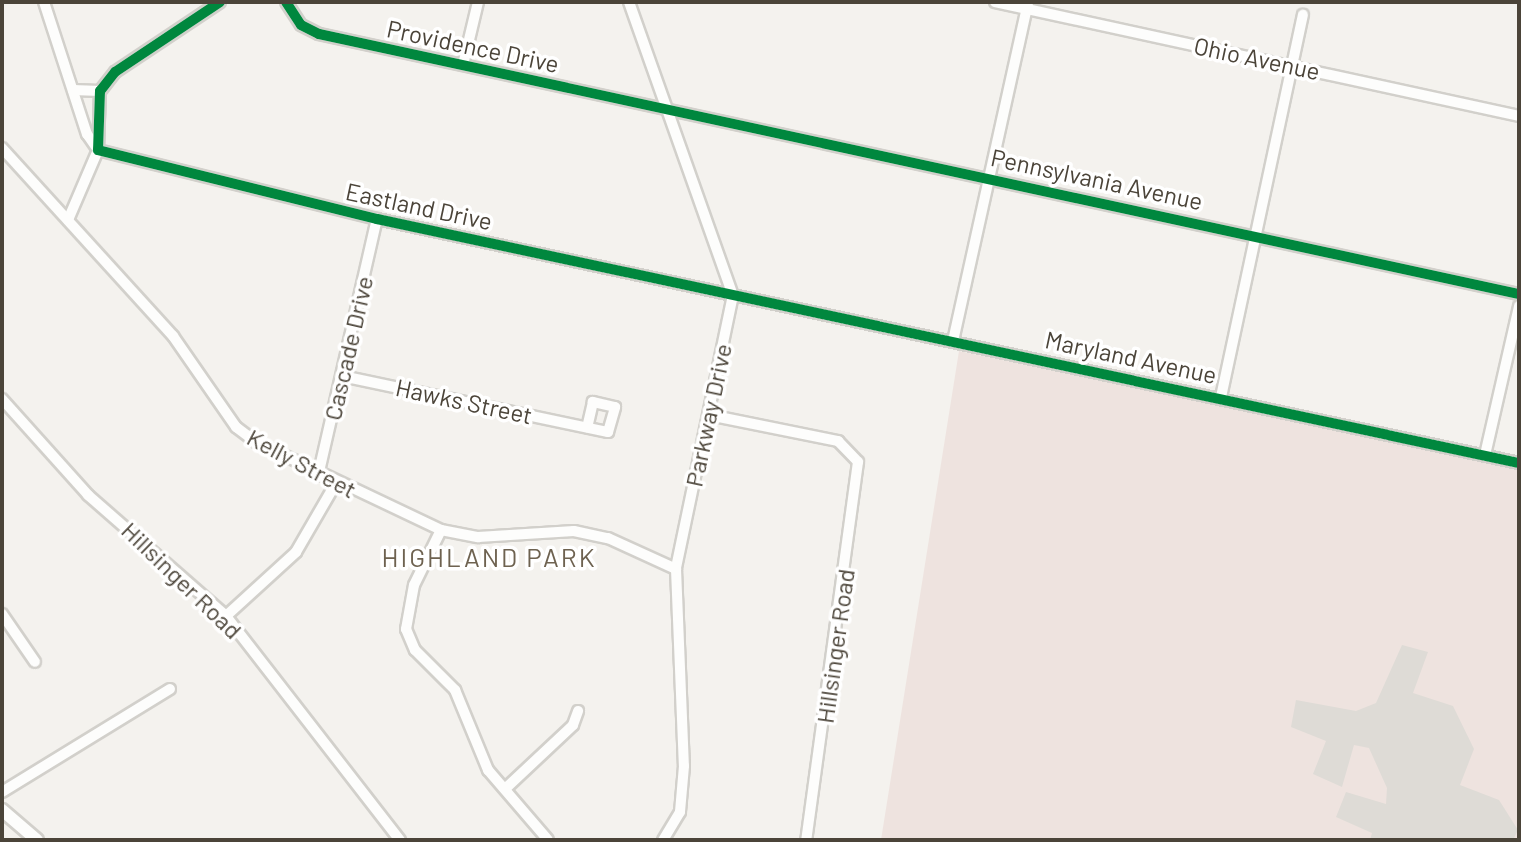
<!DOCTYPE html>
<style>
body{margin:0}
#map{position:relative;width:1521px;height:842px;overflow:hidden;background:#f4f2ee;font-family:Barlow,sans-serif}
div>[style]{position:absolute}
.medical>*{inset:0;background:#eee3df}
.building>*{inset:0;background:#dedbd6}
.roads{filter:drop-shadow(2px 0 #d2d0cb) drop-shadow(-2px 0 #d2d0cb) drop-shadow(0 2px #d2d0cb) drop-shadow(0 -2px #d2d0cb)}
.minor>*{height:10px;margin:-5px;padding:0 5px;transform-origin:5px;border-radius:5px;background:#fdfdfc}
.tertiary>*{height:12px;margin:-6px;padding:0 6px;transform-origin:6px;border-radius:6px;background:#fdfdfc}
.cycleway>*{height:10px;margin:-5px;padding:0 5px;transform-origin:5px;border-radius:5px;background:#00873e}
span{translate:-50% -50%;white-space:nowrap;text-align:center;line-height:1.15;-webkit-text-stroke:7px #fff;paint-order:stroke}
.street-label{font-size:24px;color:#4b4439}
.neighbourhood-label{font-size:26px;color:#6e6250;letter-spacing:2px}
.frame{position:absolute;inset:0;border:4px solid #4b4439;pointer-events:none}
</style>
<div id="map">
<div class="medical">
<i style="clip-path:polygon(959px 351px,1519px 468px,1519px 840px,881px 840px)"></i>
</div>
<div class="building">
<i style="clip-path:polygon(1402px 645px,1428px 652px,1413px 693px,1453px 706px,1474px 749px,1460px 785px,1499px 800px,1518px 830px,1513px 840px,1370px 840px,1372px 833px,1336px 817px,1346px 792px,1386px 804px,1387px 788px,1369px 748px,1354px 745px,1342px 787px,1313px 774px,1326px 741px,1291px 727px,1296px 700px,1356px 711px,1376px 703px)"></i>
</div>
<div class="roads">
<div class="minor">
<i style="left:44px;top:2px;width:139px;rotate:72deg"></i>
<i style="left:87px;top:134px;width:19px;rotate:55deg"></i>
<i style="left:98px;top:150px;width:76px;rotate:113.2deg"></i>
<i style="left:220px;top:2px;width:126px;rotate:146.3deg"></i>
<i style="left:115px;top:72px;width:24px;rotate:128deg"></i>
<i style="left:100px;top:91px;width:59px;rotate:91.9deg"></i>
<i style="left:98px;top:150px;width:287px;rotate:13.9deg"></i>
<i style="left:377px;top:219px;width:1168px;rotate:12.06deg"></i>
<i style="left:286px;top:2px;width:27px;rotate:57deg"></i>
<i style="left:301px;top:25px;width:20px;rotate:27deg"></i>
<i style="left:319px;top:34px;width:1228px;rotate:12.23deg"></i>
<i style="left:629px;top:2px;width:311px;rotate:70.5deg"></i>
<i style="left:733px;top:295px;width:280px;rotate:101.8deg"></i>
<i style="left:676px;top:569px;width:197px;rotate:87.7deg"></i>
<i style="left:684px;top:766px;width:46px;rotate:95deg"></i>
<i style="left:680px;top:812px;width:33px;rotate:121deg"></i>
<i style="left:995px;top:2px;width:536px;rotate:12.27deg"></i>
<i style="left:463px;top:65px;width:65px;rotate:-76.6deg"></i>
<i style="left:73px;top:90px;width:27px;rotate:2deg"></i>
<i style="left:2px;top:148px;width:254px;rotate:47.7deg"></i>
<i style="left:173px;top:336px;width:111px;rotate:55.3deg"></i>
<i style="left:236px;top:427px;width:25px;rotate:37deg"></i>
<i style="left:256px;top:442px;width:205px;rotate:25.4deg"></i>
<i style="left:441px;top:530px;width:38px;rotate:11deg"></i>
<i style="left:478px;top:537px;width:96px;rotate:-3.6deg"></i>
<i style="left:574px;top:531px;width:35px;rotate:12deg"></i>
<i style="left:608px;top:538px;width:75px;rotate:24.5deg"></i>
<i style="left:953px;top:341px;width:347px;rotate:-77.5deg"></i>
<i style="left:342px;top:376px;width:272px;rotate:11.9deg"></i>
<i style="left:608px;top:432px;width:26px;rotate:-74deg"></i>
<i style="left:615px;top:407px;width:23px;rotate:-167deg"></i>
<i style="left:593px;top:402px;width:26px;rotate:103deg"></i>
<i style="left:1221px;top:397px;width:391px;rotate:-77.9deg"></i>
<i style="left:2px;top:399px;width:129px;rotate:48.1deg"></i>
<i style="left:88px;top:495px;width:184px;rotate:41.2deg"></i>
<i style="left:226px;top:616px;width:284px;rotate:52.2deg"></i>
<i style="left:709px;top:415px;width:132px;rotate:11.4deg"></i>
<i style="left:838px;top:441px;width:29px;rotate:46deg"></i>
<i style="left:858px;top:462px;width:382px;rotate:97.8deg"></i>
<i style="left:1485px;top:455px;width:153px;rotate:-77.1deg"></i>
<i style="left:318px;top:476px;width:264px;rotate:-77.1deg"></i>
<i style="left:441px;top:530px;width:61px;rotate:116.1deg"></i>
<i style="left:414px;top:585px;width:45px;rotate:100.3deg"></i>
<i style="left:406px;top:629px;width:23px;rotate:67deg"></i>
<i style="left:415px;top:650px;width:57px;rotate:45deg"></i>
<i style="left:455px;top:690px;width:87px;rotate:67.6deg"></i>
<i style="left:488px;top:770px;width:92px;rotate:49.4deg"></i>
<i style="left:2px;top:614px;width:58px;rotate:55.5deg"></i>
<i style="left:226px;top:616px;width:95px;rotate:-42.4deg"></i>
<i style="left:296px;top:552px;width:80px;rotate:-59.9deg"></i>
<i style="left:506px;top:788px;width:92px;rotate:-43.2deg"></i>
<i style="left:573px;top:725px;width:15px;rotate:-70deg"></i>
<i style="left:2px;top:792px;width:197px;rotate:-31.5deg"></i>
</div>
<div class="tertiary">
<i style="left:2px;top:810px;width:46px;rotate:40.6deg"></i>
</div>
</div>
<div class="cycleway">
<i style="left:220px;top:2px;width:126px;rotate:146.3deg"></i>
<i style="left:115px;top:72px;width:24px;rotate:128deg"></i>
<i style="left:100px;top:91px;width:59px;rotate:91.9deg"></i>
<i style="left:98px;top:150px;width:287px;rotate:13.9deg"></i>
<i style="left:377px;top:219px;width:1168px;rotate:12.06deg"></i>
<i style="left:286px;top:2px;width:27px;rotate:57deg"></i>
<i style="left:301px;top:25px;width:20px;rotate:27deg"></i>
<i style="left:319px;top:34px;width:1228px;rotate:12.23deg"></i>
</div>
<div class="street-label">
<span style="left:473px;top:46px;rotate:12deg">Providence Drive</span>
<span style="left:1257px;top:58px;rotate:12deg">Ohio Avenue</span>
<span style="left:1097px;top:179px;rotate:12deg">Pennsylvania Avenue</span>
<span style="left:419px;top:206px;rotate:12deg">Eastland Drive</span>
<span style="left:348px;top:348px;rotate:-77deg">Cascade Drive</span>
<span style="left:1131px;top:357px;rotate:12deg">Maryland Avenue</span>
<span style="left:464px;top:401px;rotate:12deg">Hawks Street</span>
<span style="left:708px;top:415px;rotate:-78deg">Parkway Drive</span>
<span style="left:302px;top:463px;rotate:28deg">Kelly Street</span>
<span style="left:182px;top:580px;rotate:44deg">Hillsinger Road</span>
<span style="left:835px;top:646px;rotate:-82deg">Hillsinger Road</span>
</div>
<div class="neighbourhood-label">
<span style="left:489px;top:557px">HIGHLAND PARK</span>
</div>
<div class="frame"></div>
</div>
